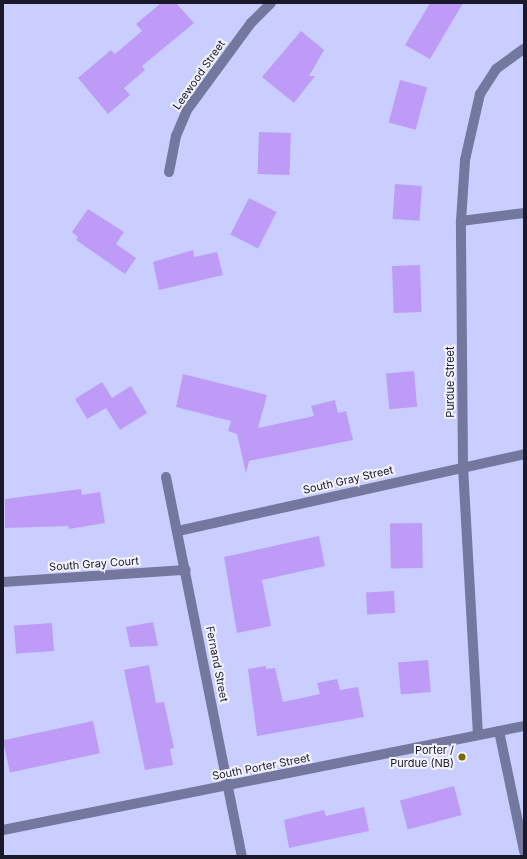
<!DOCTYPE html>
<style>
body{margin:0}
#map{position:relative;width:527px;height:859px;overflow:hidden;background:#c9cefe;font-family:Inter,sans-serif}
div>[style]{position:absolute}
.building>*{inset:0;background:#be9bf6;transform-origin:0 0}
.minor>*{height:10px;margin:-5px;padding:0 5px;transform-origin:5px;border-radius:5px;background:#74779e}
.dots>*{width:11px;height:11px;translate:-50% -50%;box-sizing:border-box;border:2px solid #f1f2fc;border-radius:50%}
span{translate:-50% -50%;white-space:nowrap;text-align:center;line-height:1.15;-webkit-text-stroke:4px #f1f2fc;paint-order:stroke}
.street-label{font-size:11px;color:#19192b}
.poi-label{font-size:11px;color:#19192b}
.right{translate:-100% -50%;text-align:right}
.frame{position:absolute;inset:0;border:4px solid #19192b;pointer-events:none}
</style>
<div id="map">
<div class="building">
<i style="clip-path:polygon(161px 3px,176px 3px,194px 23px,142px 66px,145px 70px,124px 88px,130px 95px,108px 114px,78px 78px,111px 50px,115px 54px,142px 31px,136px 24px)"></i>
<i style="clip-path:polygon(430px 3px,463px 3px,430px 59px,405px 45px)"></i>
<i style="clip-path:polygon(301px 31px,324px 50px,309px 76px,315px 76px,294px 103px,262px 77px)"></i>
<i style="left:400px;top:80px;width:28px;height:44px;rotate:15deg"></i>
<i style="left:259px;top:132px;width:32px;height:42px;rotate:2deg"></i>
<i style="left:395px;top:184px;width:27px;height:35px;rotate:4deg"></i>
<i style="left:249px;top:198px;width:31px;height:41px;rotate:27deg"></i>
<i style="clip-path:polygon(88px 209px,124px 232px,116px 244px,136px 258px,125px 274px,76px 240px,78px 237px,72px 232px)"></i>
<i style="clip-path:polygon(193px 250px,194px 257px,217px 252px,223px 275px,159px 290px,153px 262px)"></i>
<i style="left:420px;top:265px;width:47px;height:28px;rotate:88deg"></i>
<i style="left:414px;top:371px;width:36px;height:28px;rotate:85deg"></i>
<i style="clip-path:polygon(183px 374px,267px 395px,258px 428px,314px 416px,311px 406px,335px 400px,338px 413px,346px 411px,353px 440px,249px 461px,246px 473px,237px 434px,228px 431px,231px 421px,176px 407px)"></i>
<i style="clip-path:polygon(102px 382px,112px 398px,131px 386px,147px 413px,120px 430px,106px 408px,87px 419px,75px 399px)"></i>
<i style="clip-path:polygon(81px 489px,82px 495px,100px 492px,105px 523px,69px 529px,68px 526px,5px 528px,5px 499px)"></i>
<i style="left:422px;top:523px;width:45px;height:32px;rotate:89deg"></i>
<i style="clip-path:polygon(319px 536px,325px 566px,262px 580px,271px 626px,237px 633px,224px 557px)"></i>
<i style="left:394px;top:591px;width:22px;height:28px;rotate:87deg"></i>
<i style="clip-path:polygon(153px 622px,158px 646px,130px 647px,126px 627px)"></i>
<i style="left:52px;top:623px;width:28px;height:38px;rotate:86deg"></i>
<i style="left:428px;top:660px;width:32px;height:30px;rotate:85deg"></i>
<i style="clip-path:polygon(149px 665px,156px 703px,164px 702px,174px 748px,170px 749px,173px 765px,145px 770px,124px 670px)"></i>
<i style="clip-path:polygon(266px 666px,266px 669px,275px 668px,283px 702px,320px 694px,317px 683px,337px 679px,340px 690px,358px 687px,364px 717px,257px 736px,248px 669px)"></i>
<i style="left:93px;top:721px;width:33px;height:92px;rotate:78deg"></i>
<i style="left:454px;top:786px;width:30px;height:56px;rotate:75deg"></i>
<i style="clip-path:polygon(364px 807px,369px 831px,289px 848px,284px 820px,324px 810px,326px 816px)"></i>
</div>
<div class="minor">
<i style="left:169px;top:172px;width:37px;rotate:-79deg"></i>
<i style="left:176px;top:136px;width:28px;rotate:-67deg"></i>
<i style="left:187px;top:110px;width:108px;rotate:-53.7deg"></i>
<i style="left:251px;top:23px;width:28px;rotate:-45deg"></i>
<i style="left:461px;top:221px;width:64px;rotate:-7.2deg"></i>
<i style="left:166px;top:477px;width:387px;rotate:78.7deg"></i>
<i style="left:178px;top:531px;width:354px;rotate:-12.5deg"></i>
<i style="left:3px;top:582px;width:183px;rotate:-3.8deg"></i>
<i style="left:499px;top:731px;width:123px;rotate:78.2deg"></i>
<i style="left:478px;top:735px;width:269px;rotate:-93.2deg"></i>
<i style="left:463px;top:466px;width:245px;rotate:-90.5deg"></i>
<i style="left:461px;top:221px;width:61px;rotate:-86.2deg"></i>
<i style="left:465px;top:160px;width:68px;rotate:-77.2deg"></i>
<i style="left:480px;top:94px;width:30px;rotate:-57deg"></i>
<i style="left:496px;top:69px;width:34px;rotate:-36deg"></i>
<i style="left:3px;top:830px;width:531px;rotate:-11.29deg"></i>
</div>
<div class="dots">
<i style="left:462px;top:757px;background:#776a01"></i>
</div>
<div class="street-label">
<span style="left:199px;top:75px;rotate:-55deg">Leewood Street</span>
<span style="left:450px;top:382px;rotate:-90deg">Purdue Street</span>
<span style="left:348px;top:480px;rotate:-13deg">South Gray Street</span>
<span style="left:94px;top:564px;rotate:-4deg">South Gray Court</span>
<span style="left:217px;top:664px;rotate:79deg">Fernand Street</span>
<span style="left:261px;top:767px;rotate:-11deg">South Porter Street</span>
</div>
<div class="poi-label">
<span class="right" style="left:454px;top:757px">Porter /<br>Purdue (NB)</span>
</div>
<div class="frame"></div>
</div>
